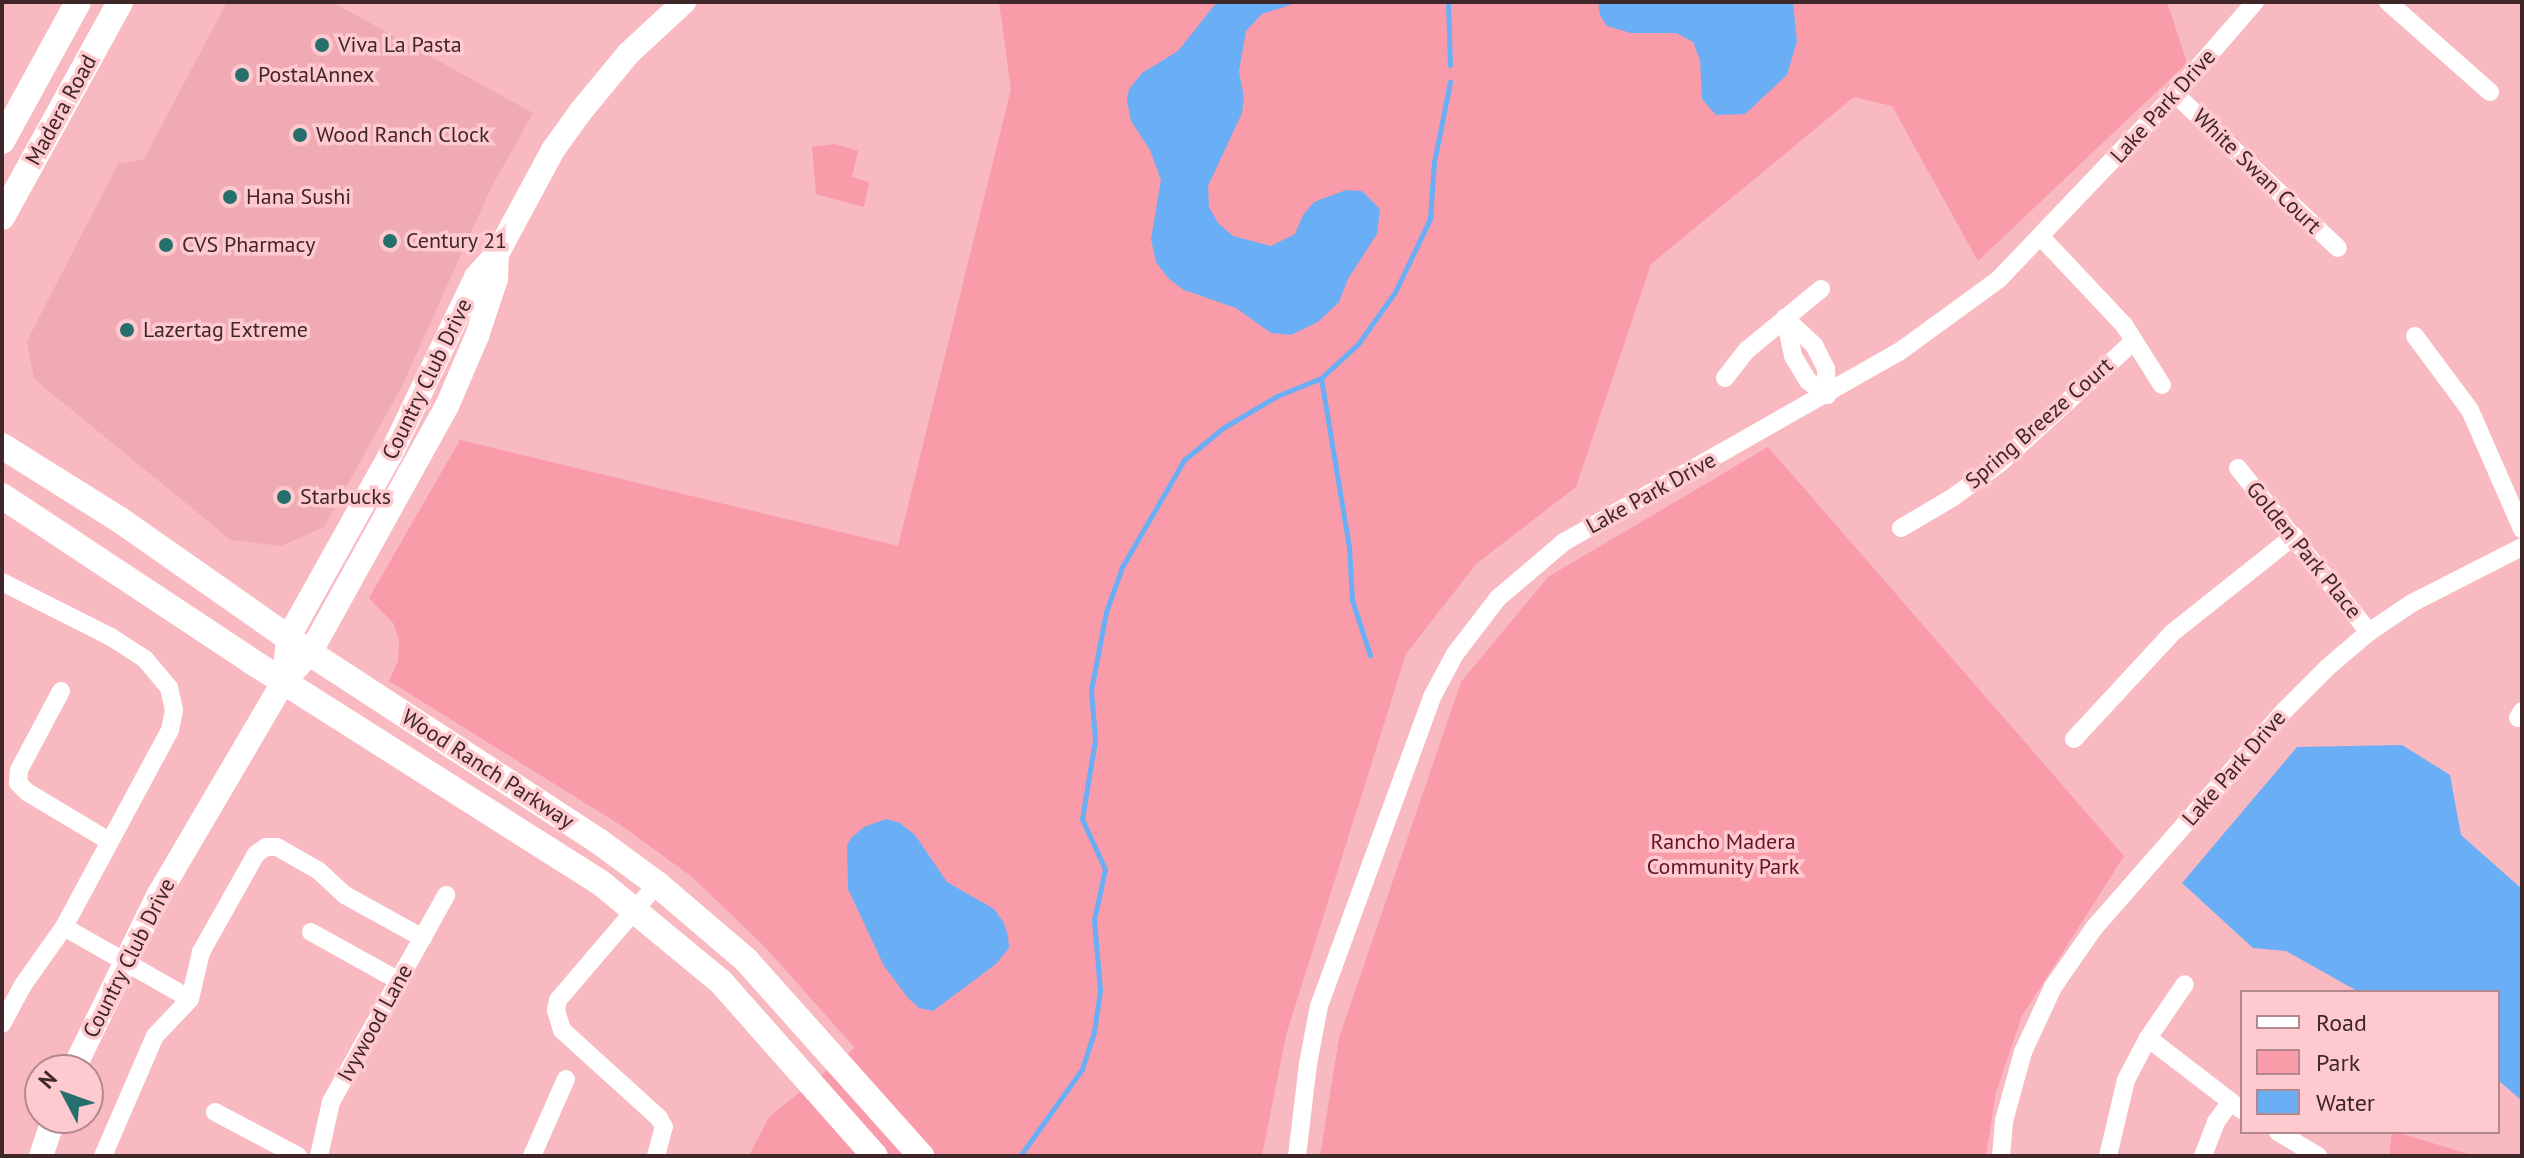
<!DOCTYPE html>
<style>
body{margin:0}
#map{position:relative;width:2524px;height:1158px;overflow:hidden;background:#f8b9c0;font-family:"PT Sans",sans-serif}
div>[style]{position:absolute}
.built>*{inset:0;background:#f0aab3}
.green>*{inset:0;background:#f99ba8}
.water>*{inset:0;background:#6aaef5}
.stream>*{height:5px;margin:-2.5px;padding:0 2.5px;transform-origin:2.5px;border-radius:2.5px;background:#6aaef5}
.minor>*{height:18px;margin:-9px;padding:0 9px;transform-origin:9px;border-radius:9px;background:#fff}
.tertiary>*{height:24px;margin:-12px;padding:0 12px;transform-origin:12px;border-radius:12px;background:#fff}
.secondary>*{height:26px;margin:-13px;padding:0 13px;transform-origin:13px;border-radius:13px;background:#fff}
.dots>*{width:22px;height:22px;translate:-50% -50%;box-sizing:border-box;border:4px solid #fecacf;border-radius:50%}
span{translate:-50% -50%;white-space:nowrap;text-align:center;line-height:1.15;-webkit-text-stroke:7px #fecacf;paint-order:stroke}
.poi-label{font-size:22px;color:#3f2629}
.left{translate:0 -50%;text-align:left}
.street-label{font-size:22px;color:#3f2629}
.park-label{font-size:22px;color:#621227}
.frame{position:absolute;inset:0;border:4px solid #3f2629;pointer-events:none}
.legend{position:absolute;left:2240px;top:990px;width:260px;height:144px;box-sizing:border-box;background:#fecacf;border:2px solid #b2888d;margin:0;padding:10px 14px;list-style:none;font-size:24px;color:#3f2629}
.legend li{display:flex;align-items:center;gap:16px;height:40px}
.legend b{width:40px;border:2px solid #b2888d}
.north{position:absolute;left:24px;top:1054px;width:80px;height:80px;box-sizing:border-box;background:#fecacf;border:2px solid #b2888d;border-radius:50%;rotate:311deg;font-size:22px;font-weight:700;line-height:32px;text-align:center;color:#3f2629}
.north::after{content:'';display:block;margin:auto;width:28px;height:36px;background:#256f6c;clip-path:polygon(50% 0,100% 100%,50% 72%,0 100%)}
</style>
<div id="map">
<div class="built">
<i style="clip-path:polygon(227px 2px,332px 2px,533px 113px,491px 188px,402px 386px,324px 527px,281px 546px,231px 540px,34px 379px,27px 341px,118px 164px,144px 159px)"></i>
</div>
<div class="green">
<i style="clip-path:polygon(999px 2px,2167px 2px,2187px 63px,1978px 261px,1892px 106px,1854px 97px,1651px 264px,1576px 487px,1476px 564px,1406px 654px,1286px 1035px,1262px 1156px,749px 1156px,769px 1117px,855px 1048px,767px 949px,691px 876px,619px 824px,389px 681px,398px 661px,399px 641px,394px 624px,369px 598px,460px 440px,898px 546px,1011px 89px)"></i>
<i style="clip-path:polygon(835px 144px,858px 151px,852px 177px,869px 182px,864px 207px,816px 194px,812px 147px)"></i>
<i style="clip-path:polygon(1768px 447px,2124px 856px,2022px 1016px,1996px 1092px,1986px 1156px,1320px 1156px,1339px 1038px,1461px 682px,1548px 577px)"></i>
<i style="clip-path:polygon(2392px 1132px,2396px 1132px,2475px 1156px,2389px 1156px)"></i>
</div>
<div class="water">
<i style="clip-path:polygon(1217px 2px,1299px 2px,1262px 14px,1246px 31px,1239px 71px,1244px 98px,1242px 113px,1208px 186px,1209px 207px,1218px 223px,1233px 236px,1271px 246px,1295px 234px,1303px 215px,1314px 202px,1346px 190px,1362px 191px,1380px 209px,1377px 234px,1348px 279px,1339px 302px,1318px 322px,1291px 335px,1271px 333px,1236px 308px,1184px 290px,1168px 278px,1156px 262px,1151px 239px,1161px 180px,1150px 150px,1131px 121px,1127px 100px,1129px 89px,1142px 73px,1178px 51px)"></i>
<i style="clip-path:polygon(1598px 2px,1793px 2px,1797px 41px,1787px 75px,1745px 114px,1716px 115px,1702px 99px,1700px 60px,1693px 42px,1676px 33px,1631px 33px,1607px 26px,1600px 15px)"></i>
<i style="clip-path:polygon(2402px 745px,2450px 775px,2461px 835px,2522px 889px,2522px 1101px,2498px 1080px,2498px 992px,2359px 992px,2286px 951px,2253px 948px,2182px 883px,2297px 747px)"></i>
<i style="clip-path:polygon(886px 819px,900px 823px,915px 835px,947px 882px,994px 909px,1004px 923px,1008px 936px,1009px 948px,996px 964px,933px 1011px,919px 1008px,908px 998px,884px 966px,848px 889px,847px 846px,851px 838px,864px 827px)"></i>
</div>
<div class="stream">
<i style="left:1448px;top:2px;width:63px;rotate:88.2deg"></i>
<i style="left:1321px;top:378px;width:171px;rotate:80.6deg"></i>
<i style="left:1349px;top:547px;width:53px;rotate:86.8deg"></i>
<i style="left:1352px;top:600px;width:58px;rotate:71.9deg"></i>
<i style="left:1020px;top:1156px;width:107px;rotate:-54.5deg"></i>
<i style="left:1082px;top:1069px;width:39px;rotate:-72deg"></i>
<i style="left:1094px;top:1032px;width:42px;rotate:-81.9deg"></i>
<i style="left:1100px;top:990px;width:70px;rotate:-94.9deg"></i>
<i style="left:1094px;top:920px;width:52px;rotate:-77.8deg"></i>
<i style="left:1105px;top:869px;width:55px;rotate:-114.7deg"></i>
<i style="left:1082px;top:819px;width:80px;rotate:-80.7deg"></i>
<i style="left:1095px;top:740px;width:50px;rotate:-94.6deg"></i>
<i style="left:1091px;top:690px;width:79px;rotate:-79.1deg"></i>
<i style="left:1106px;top:612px;width:48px;rotate:-70.4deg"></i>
<i style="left:1122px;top:567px;width:124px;rotate:-59.9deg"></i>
<i style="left:1184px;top:460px;width:50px;rotate:-39.4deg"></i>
<i style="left:1223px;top:428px;width:63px;rotate:-30.7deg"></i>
<i style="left:1277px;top:396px;width:48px;rotate:-22.2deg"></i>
<i style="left:1321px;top:378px;width:50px;rotate:-42.6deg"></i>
<i style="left:1358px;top:344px;width:64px;rotate:-54.6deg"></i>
<i style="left:1395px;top:292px;width:81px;rotate:-64.4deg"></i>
<i style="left:1430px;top:219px;width:57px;rotate:-86deg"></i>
<i style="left:1434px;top:162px;width:82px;rotate:-78.7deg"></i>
</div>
<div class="minor">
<i style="left:2388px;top:2px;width:136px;rotate:41.4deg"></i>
<i style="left:2175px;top:94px;width:224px;rotate:43.4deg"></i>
<i style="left:2042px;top:238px;width:120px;rotate:46.7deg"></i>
<i style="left:2124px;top:325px;width:71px;rotate:57.7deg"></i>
<i style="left:1785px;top:318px;width:40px;rotate:43deg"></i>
<i style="left:1814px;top:345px;width:27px;rotate:63deg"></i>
<i style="left:1826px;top:369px;width:26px;rotate:88deg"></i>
<i style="left:1785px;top:318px;width:39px;rotate:78deg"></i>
<i style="left:1793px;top:356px;width:29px;rotate:59deg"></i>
<i style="left:1808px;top:381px;width:24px;rotate:36deg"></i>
<i style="left:2415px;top:336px;width:92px;rotate:53.4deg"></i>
<i style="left:2470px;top:410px;width:130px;rotate:66.4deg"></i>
<i style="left:1725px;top:378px;width:36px;rotate:-52deg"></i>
<i style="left:1747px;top:350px;width:96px;rotate:-39.5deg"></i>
<i style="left:2238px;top:468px;width:210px;rotate:51.4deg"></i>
<i style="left:1901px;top:528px;width:59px;rotate:-30.5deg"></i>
<i style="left:1952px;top:498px;width:59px;rotate:-36.1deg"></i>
<i style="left:2000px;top:463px;width:181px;rotate:-42.3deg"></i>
<i style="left:2px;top:582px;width:122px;rotate:26.8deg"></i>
<i style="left:111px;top:637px;width:40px;rotate:32.9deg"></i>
<i style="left:145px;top:659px;width:38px;rotate:50deg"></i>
<i style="left:169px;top:688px;width:23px;rotate:77deg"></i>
<i style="left:174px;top:710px;width:20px;rotate:101deg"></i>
<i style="left:170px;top:730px;width:224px;rotate:118.3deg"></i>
<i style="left:64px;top:927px;width:71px;rotate:125.3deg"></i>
<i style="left:23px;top:985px;width:44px;rotate:118.3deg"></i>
<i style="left:61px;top:691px;width:89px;rotate:118deg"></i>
<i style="left:19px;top:770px;width:13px;rotate:94deg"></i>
<i style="left:18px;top:783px;width:13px;rotate:45deg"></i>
<i style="left:27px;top:792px;width:96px;rotate:30.9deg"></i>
<i style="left:2518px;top:718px;width:8px;rotate:-60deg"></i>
<i style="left:2074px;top:739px;width:144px;rotate:-47.2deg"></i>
<i style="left:2172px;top:633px;width:156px;rotate:-38.5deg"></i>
<i style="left:64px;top:927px;width:145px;rotate:29.7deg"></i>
<i style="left:311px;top:932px;width:101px;rotate:29.1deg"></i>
<i style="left:2148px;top:1038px;width:118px;rotate:37.5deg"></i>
<i style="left:215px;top:1112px;width:94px;rotate:27.9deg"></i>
<i style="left:2278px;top:1132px;width:47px;rotate:31deg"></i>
<i style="left:103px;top:1156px;width:131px;rotate:-66.6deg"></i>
<i style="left:155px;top:1036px;width:51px;rotate:-46.6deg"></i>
<i style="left:190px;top:999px;width:48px;rotate:-76.8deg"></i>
<i style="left:201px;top:952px;width:112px;rotate:-60.7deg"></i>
<i style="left:256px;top:854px;width:12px;rotate:-35deg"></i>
<i style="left:266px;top:847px;width:11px"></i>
<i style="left:277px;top:847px;width:48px;rotate:29.7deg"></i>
<i style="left:319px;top:871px;width:35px;rotate:43deg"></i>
<i style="left:345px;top:895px;width:89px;rotate:28.9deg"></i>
<i style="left:319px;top:1156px;width:55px;rotate:-77.5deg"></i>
<i style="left:331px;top:1102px;width:237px;rotate:-60.9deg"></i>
<i style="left:532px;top:1156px;width:84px;rotate:-66.2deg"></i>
<i style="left:656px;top:1156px;width:30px;rotate:-75deg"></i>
<i style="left:664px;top:1127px;width:10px;rotate:-119deg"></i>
<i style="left:659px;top:1118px;width:131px;rotate:-137.8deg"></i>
<i style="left:562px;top:1030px;width:21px;rotate:-107deg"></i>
<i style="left:556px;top:1010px;width:10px;rotate:-79deg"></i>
<i style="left:558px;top:1000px;width:153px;rotate:-49.5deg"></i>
<i style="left:1297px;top:1156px;width:93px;rotate:-83.2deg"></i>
<i style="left:1308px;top:1064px;width:59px;rotate:-79.3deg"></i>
<i style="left:1319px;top:1006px;width:329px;rotate:-69.9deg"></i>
<i style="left:1432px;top:697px;width:49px;rotate:-61.9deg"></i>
<i style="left:1455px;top:654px;width:71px;rotate:-52.5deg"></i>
<i style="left:1498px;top:598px;width:87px;rotate:-40.3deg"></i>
<i style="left:1564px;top:542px;width:385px;rotate:-29.6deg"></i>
<i style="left:1899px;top:352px;width:124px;rotate:-36.1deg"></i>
<i style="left:1999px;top:279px;width:255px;rotate:-46.4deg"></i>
<i style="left:2175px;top:94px;width:122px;rotate:-49deg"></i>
<i style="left:2001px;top:1156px;width:35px;rotate:-85deg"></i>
<i style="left:2004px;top:1121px;width:72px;rotate:-74.6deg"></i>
<i style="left:2023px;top:1052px;width:72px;rotate:-65.2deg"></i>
<i style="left:2053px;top:987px;width:72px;rotate:-55.2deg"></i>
<i style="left:2094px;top:928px;width:288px;rotate:-48.8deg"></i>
<i style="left:2284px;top:711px;width:62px;rotate:-45deg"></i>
<i style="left:2328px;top:667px;width:54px;rotate:-40.5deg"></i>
<i style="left:2369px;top:632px;width:52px;rotate:-34deg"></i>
<i style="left:2412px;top:603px;width:123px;rotate:-27deg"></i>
<i style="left:2108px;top:1156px;width:78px;rotate:-76.7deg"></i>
<i style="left:2126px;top:1080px;width:47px;rotate:-62.4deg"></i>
<i style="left:2148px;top:1038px;width:65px;rotate:-55.6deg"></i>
<i style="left:2203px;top:1156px;width:36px;rotate:-69deg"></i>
<i style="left:2216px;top:1122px;width:24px;rotate:-54deg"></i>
</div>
<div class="tertiary">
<i style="left:284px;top:681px;width:43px;rotate:-84.7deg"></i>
<i style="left:288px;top:638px;width:211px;rotate:-60.8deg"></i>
<i style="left:391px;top:454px;width:196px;rotate:-64.3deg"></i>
<i style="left:476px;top:277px;width:31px;rotate:-48deg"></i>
<i style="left:497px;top:254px;width:118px;rotate:-61.7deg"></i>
<i style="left:553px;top:150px;width:48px;rotate:-54.3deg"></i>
<i style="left:581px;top:111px;width:75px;rotate:-50.4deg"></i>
<i style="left:629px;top:53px;width:75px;rotate:-42.8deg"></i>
<i style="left:73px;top:1070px;width:196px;rotate:-64deg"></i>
<i style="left:159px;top:894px;width:247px;rotate:-59.6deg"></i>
<i style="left:284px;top:681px;width:38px;rotate:-47deg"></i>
<i style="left:310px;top:653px;width:282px;rotate:-61deg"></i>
<i style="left:447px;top:406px;width:76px;rotate:-66.8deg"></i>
<i style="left:477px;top:336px;width:60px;rotate:-71.6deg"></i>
<i style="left:496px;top:279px;width:25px;rotate:-88deg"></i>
<i style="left:41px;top:1156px;width:40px;rotate:-71.1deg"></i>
</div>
<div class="secondary">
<i style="left:2px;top:141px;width:158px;rotate:-61.3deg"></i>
<i style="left:2px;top:217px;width:245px;rotate:-61.2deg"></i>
<i style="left:2px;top:446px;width:139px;rotate:32.1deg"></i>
<i style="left:120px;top:520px;width:232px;rotate:35deg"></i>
<i style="left:310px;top:653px;width:343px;rotate:33.1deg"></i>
<i style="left:597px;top:840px;width:74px;rotate:36.3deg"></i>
<i style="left:657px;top:884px;width:117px;rotate:40.5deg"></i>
<i style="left:746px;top:960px;width:263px;rotate:48.2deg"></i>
<i style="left:2px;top:496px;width:299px;rotate:33.5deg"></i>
<i style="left:251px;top:661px;width:414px;rotate:32.4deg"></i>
<i style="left:601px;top:883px;width:156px;rotate:39.5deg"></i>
<i style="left:721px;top:982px;width:232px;rotate:48.5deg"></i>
</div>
<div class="dots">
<i style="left:322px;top:45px;background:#256f6c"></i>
<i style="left:242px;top:75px;background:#256f6c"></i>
<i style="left:300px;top:135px;background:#256f6c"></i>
<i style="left:230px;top:197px;background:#256f6c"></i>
<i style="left:390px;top:241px;background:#256f6c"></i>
<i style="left:166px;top:245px;background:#256f6c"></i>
<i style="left:127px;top:330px;background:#256f6c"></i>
<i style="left:284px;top:497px;background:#256f6c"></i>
</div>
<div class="poi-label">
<span class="left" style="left:338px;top:45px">Viva La Pasta</span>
<span class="left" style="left:258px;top:75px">PostalAnnex</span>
<span class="left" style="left:316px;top:135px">Wood Ranch Clock</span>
<span class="left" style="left:246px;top:197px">Hana Sushi</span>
<span class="left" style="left:406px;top:241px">Century 21</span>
<span class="left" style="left:182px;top:245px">CVS Pharmacy</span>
<span class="left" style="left:143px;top:330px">Lazertag Extreme</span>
<span class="left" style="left:300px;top:497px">Starbucks</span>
</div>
<div class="street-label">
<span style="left:2163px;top:106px;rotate:-48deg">Lake Park Drive</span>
<span style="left:61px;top:110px;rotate:-61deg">Madera Road</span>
<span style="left:2257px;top:171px;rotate:44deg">White Swan Court</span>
<span style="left:427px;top:379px;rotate:-64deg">Country Club Drive</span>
<span style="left:2039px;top:423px;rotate:-41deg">Spring Breeze Court</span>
<span style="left:1651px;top:493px;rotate:-29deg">Lake Park Drive</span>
<span style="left:2304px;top:550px;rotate:51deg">Golden Park Place</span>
<span style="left:2234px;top:768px;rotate:-49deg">Lake Park Drive</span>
<span style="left:488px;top:769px;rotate:33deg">Wood Ranch Parkway</span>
<span style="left:129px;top:958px;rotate:-63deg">Country Club Drive</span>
<span style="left:375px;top:1023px;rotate:-61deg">Ivywood Lane</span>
</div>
<div class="park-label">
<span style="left:1723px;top:854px">Rancho Madera<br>Community Park</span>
</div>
<div class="frame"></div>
<ul class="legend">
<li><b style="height:10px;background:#fff"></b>Road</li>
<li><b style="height:22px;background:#f99ba8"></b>Park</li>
<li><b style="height:22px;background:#6aaef5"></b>Water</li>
</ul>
<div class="north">N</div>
</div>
